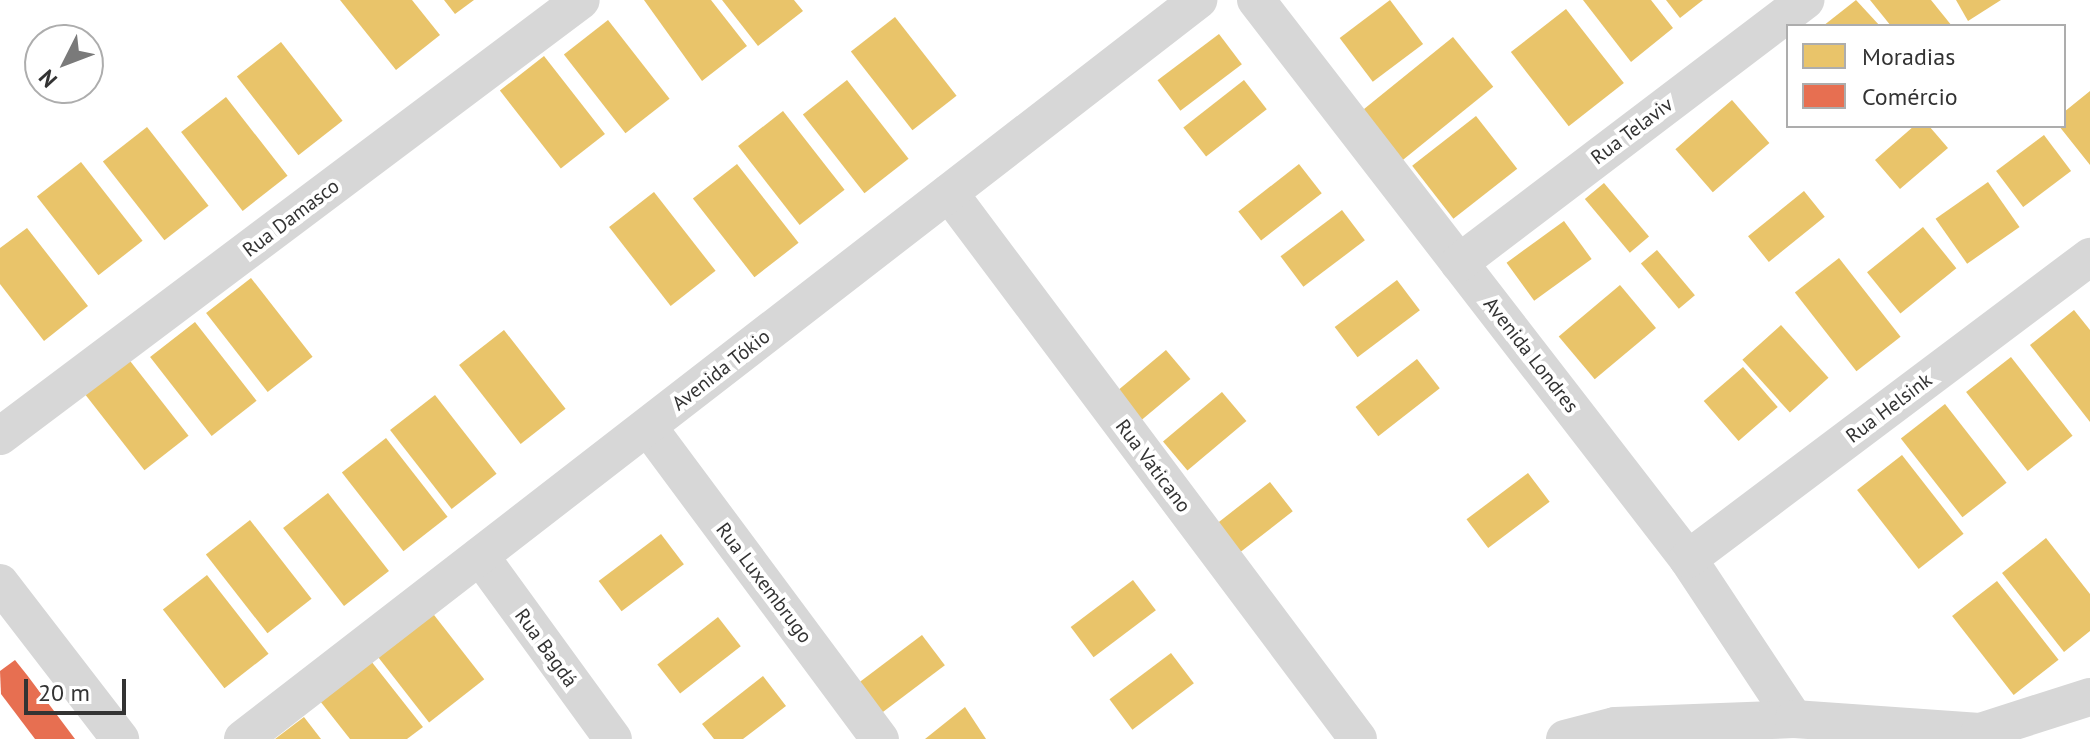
<!DOCTYPE html>
<meta charset="utf-8">
<style>
body{margin:0}
#map{position:relative;width:2090px;height:739px;overflow:hidden;background:#fff;font-family:"PT Sans",sans-serif}
div>[style]{position:absolute}
.homes>*{inset:0;background:#e9c46a;transform-origin:0 0}
.shops>*{inset:0;background:#e76f51}
.minor>*{height:38px;margin:-19px;padding:0 19px;transform-origin:19px;border-radius:19px;background:#d7d7d7}
span{translate:-50% -50%;white-space:nowrap;text-align:center;line-height:1.15;-webkit-text-stroke:8px #fff;paint-order:stroke}
.street-label{font-size:20px;color:#333}
.legend{position:absolute;left:1786px;top:24px;width:280px;height:104px;box-sizing:border-box;background:#fff;border:2px solid #adadad;margin:0;padding:10px 14px;list-style:none;font-size:24px;color:#333}
.legend li{display:flex;align-items:center;gap:16px;height:40px}
.legend b{width:40px;border:2px solid #adadad}
.north{position:absolute;left:24px;top:24px;width:80px;height:80px;box-sizing:border-box;background:#fff;border:2px solid #adadad;border-radius:50%;rotate:228deg;font-size:22px;font-weight:700;line-height:32px;text-align:center;color:#333}
.north::after{content:'';display:block;margin:auto;width:28px;height:36px;background:#7a7a7a;clip-path:polygon(50% 0,100% 100%,50% 72%,0 100%)}
.scale{position:absolute;left:24px;top:679px;width:102px;height:36px;box-sizing:border-box;border:4px solid #333;border-top:0;padding-left:10px;font-size:24px;line-height:28px;white-space:nowrap;color:#333;-webkit-text-stroke:6px #fff;paint-order:stroke}
</style>
<div id="map">
<div class="homes">
<i style="clip-path:polygon(340px 0,412px 0,440px 35px,396px 70px)"></i>
<i style="clip-path:polygon(444px 0,474px 0,455px 14px)"></i>
<i style="clip-path:polygon(644px 0,711px 0,747px 46px,702px 81px)"></i>
<i style="clip-path:polygon(722px 0,794px 0,803px 11px,758px 46px)"></i>
<i style="left:1390px;top:0;width:55px;height:63px;rotate:53deg"></i>
<i style="clip-path:polygon(1583px 0,1651px 0,1673px 28px,1631px 62px)"></i>
<i style="clip-path:polygon(1666px 0,1703px 0,1680px 18px)"></i>
<i style="clip-path:polygon(1856px 0,1880px 26px,1823px 26px)"></i>
<i style="clip-path:polygon(1870px 0,1931px 0,1952px 26px,1891px 26px)"></i>
<i style="clip-path:polygon(1956px 0,2001px 0,1968px 21px)"></i>
<i style="left:1566px;top:9px;width:94px;height:70px;rotate:52deg"></i>
<i style="left:895px;top:17px;width:100px;height:56px;rotate:52deg"></i>
<i style="left:608px;top:20px;width:100px;height:56px;rotate:52deg"></i>
<i style="left:1219px;top:34px;width:38px;height:77px;rotate:53deg"></i>
<i style="left:1453px;top:37px;width:64px;height:118px;rotate:51deg"></i>
<i style="left:281px;top:42px;width:100px;height:56px;rotate:52deg"></i>
<i style="left:544px;top:56px;width:99px;height:56px;rotate:52deg"></i>
<i style="left:847px;top:80px;width:100px;height:56px;rotate:52deg"></i>
<i style="left:1244px;top:80px;width:37px;height:77px;rotate:52deg"></i>
<i style="clip-path:polygon(2090px 91px,2090px 165px,2059px 126px,2064px 126px,2064px 112px)"></i>
<i style="left:226px;top:97px;width:100px;height:57px;rotate:52deg"></i>
<i style="left:1732px;top:100px;width:57px;height:75px;rotate:49deg"></i>
<i style="left:783px;top:111px;width:100px;height:57px;rotate:52deg"></i>
<i style="left:1476px;top:116px;width:67px;height:81px;rotate:52deg"></i>
<i style="clip-path:polygon(1914px 126px,1929px 126px,1948px 148px,1900px 189px,1875px 160px)"></i>
<i style="left:147px;top:127px;width:100px;height:56px;rotate:52deg"></i>
<i style="left:2044px;top:135px;width:45px;height:60px;rotate:53deg"></i>
<i style="left:81px;top:162px;width:100px;height:56px;rotate:52deg"></i>
<i style="left:737px;top:164px;width:100px;height:56px;rotate:52deg"></i>
<i style="left:1299px;top:164px;width:37px;height:77px;rotate:52deg"></i>
<i style="left:1988px;top:182px;width:55px;height:64px;rotate:55deg"></i>
<i style="left:1604px;top:183px;width:70px;height:25px;rotate:50deg"></i>
<i style="left:1804px;top:191px;width:33px;height:72px;rotate:51deg"></i>
<i style="left:654px;top:192px;width:100px;height:57px;rotate:52deg"></i>
<i style="left:1342px;top:210px;width:38px;height:77px;rotate:53deg"></i>
<i style="left:1564px;top:221px;width:47px;height:71px;rotate:54deg"></i>
<i style="left:1923px;top:227px;width:53px;height:72px;rotate:51deg"></i>
<i style="clip-path:polygon(27px 228px,88px 306px,44px 341px,0 284px,0 248px)"></i>
<i style="left:1657px;top:250px;width:59px;height:21px;rotate:50deg"></i>
<i style="left:1839px;top:258px;width:100px;height:56px;rotate:52deg"></i>
<i style="left:251px;top:278px;width:100px;height:57px;rotate:52deg"></i>
<i style="left:1397px;top:280px;width:38px;height:78px;rotate:53deg"></i>
<i style="left:1620px;top:285px;width:56px;height:80px;rotate:50deg"></i>
<i style="clip-path:polygon(2074px 310px,2090px 330px,2090px 422px,2030px 345px)"></i>
<i style="left:195px;top:322px;width:100px;height:57px;rotate:52deg"></i>
<i style="left:1781px;top:325px;width:71px;height:52px;rotate:48deg"></i>
<i style="left:504px;top:330px;width:100px;height:57px;rotate:52deg"></i>
<i style="left:1166px;top:350px;width:38px;height:77px;rotate:50deg"></i>
<i style="left:127px;top:357px;width:100px;height:56px;rotate:52deg"></i>
<i style="left:2011px;top:357px;width:100px;height:57px;rotate:52deg"></i>
<i style="left:1417px;top:359px;width:37px;height:78px;rotate:52deg"></i>
<i style="left:1743px;top:367px;width:53px;height:52px;rotate:49deg"></i>
<i style="left:1222px;top:392px;width:38px;height:77px;rotate:50deg"></i>
<i style="left:435px;top:395px;width:100px;height:57px;rotate:52deg"></i>
<i style="left:1945px;top:404px;width:100px;height:56px;rotate:52deg"></i>
<i style="left:386px;top:438px;width:100px;height:56px;rotate:52deg"></i>
<i style="left:1902px;top:455px;width:100px;height:57px;rotate:52deg"></i>
<i style="left:1528px;top:473px;width:36px;height:77px;rotate:53deg"></i>
<i style="left:1270px;top:482px;width:37px;height:77px;rotate:52deg"></i>
<i style="left:328px;top:493px;width:99px;height:57px;rotate:52deg"></i>
<i style="left:250px;top:520px;width:100px;height:56px;rotate:52deg"></i>
<i style="left:661px;top:534px;width:38px;height:78px;rotate:53deg"></i>
<i style="clip-path:polygon(2046px 538px,2090px 594px,2090px 631px,2064px 652px,2002px 573px)"></i>
<i style="left:207px;top:575px;width:100px;height:56px;rotate:52deg"></i>
<i style="left:1133px;top:580px;width:38px;height:78px;rotate:53deg"></i>
<i style="left:1997px;top:581px;width:100px;height:57px;rotate:52deg"></i>
<i style="left:427px;top:606px;width:93px;height:70px;rotate:52deg"></i>
<i style="left:718px;top:617px;width:37px;height:77px;rotate:52deg"></i>
<i style="left:922px;top:635px;width:38px;height:78px;rotate:53deg"></i>
<i style="left:1171px;top:653px;width:38px;height:77px;rotate:53deg"></i>
<i style="clip-path:polygon(371px 661px,423px 727px,407px 739px,350px 739px,320px 701px)"></i>
<i style="clip-path:polygon(763px 676px,786px 706px,743px 739px,714px 739px,702px 724px)"></i>
<i style="clip-path:polygon(965px 707px,986px 739px,925px 739px)"></i>
<i style="clip-path:polygon(304px 717px,321px 739px,275px 739px)"></i>
</div>
<div class="shops">
<i style="clip-path:polygon(15px 660px,27px 675px,75px 739px,35px 739px,1px 694px,0 671px)"></i>
</div>
<div class="minor">
<i style="left:1256px;top:0;width:706px;rotate:52.3deg"></i>
<i style="left:1688px;top:559px;width:192px;rotate:56.5deg"></i>
<i style="left:949px;top:193px;width:682px;rotate:53.16deg"></i>
<i style="left:1459px;top:263px;width:435px;rotate:-37.2deg"></i>
<i style="left:648px;top:427px;width:389px;rotate:53.4deg"></i>
<i style="left:0;top:436px;width:726px;rotate:-36.89deg"></i>
<i style="left:480px;top:556px;width:226px;rotate:54deg"></i>
<i style="left:1688px;top:559px;width:503px;rotate:-36.92deg"></i>
<i style="left:0;top:583px;width:197px;rotate:52.4deg"></i>
<i style="left:243px;top:739px;width:1208px;rotate:-37.73deg"></i>
<i style="left:1565px;top:739px;width:52px;rotate:-14.6deg"></i>
<i style="left:1615px;top:726px;width:179px;rotate:-2.2deg"></i>
<i style="left:1794px;top:719px;width:186px;rotate:4deg"></i>
<i style="left:1980px;top:732px;width:115px;rotate:-17.7deg"></i>
</div>
<div class="street-label">
<span style="left:1632px;top:131px;rotate:-37deg">Rua Telaviv</span>
<span style="left:291px;top:218px;rotate:-37deg">Rua Damasco</span>
<span style="left:1531px;top:355px;rotate:52deg">Avenida Londres</span>
<span style="left:721px;top:370px;rotate:-38deg">Avenida Tókio</span>
<span style="left:1889px;top:408px;rotate:-37deg">Rua Helsink</span>
<span style="left:1153px;top:466px;rotate:53deg">Rua Vaticano</span>
<span style="left:764px;top:583px;rotate:53deg">Rua Luxembrugo</span>
<span style="left:546px;top:648px;rotate:54deg">Rua Bagdá</span>
</div>
<ul class="legend">
<li><b style="height:22px;background:#e9c46a"></b>Moradias</li>
<li><b style="height:22px;background:#e76f51"></b>Comércio</li>
</ul>
<div class="north">N</div>
<div class="scale">20 m</div>
</div>
